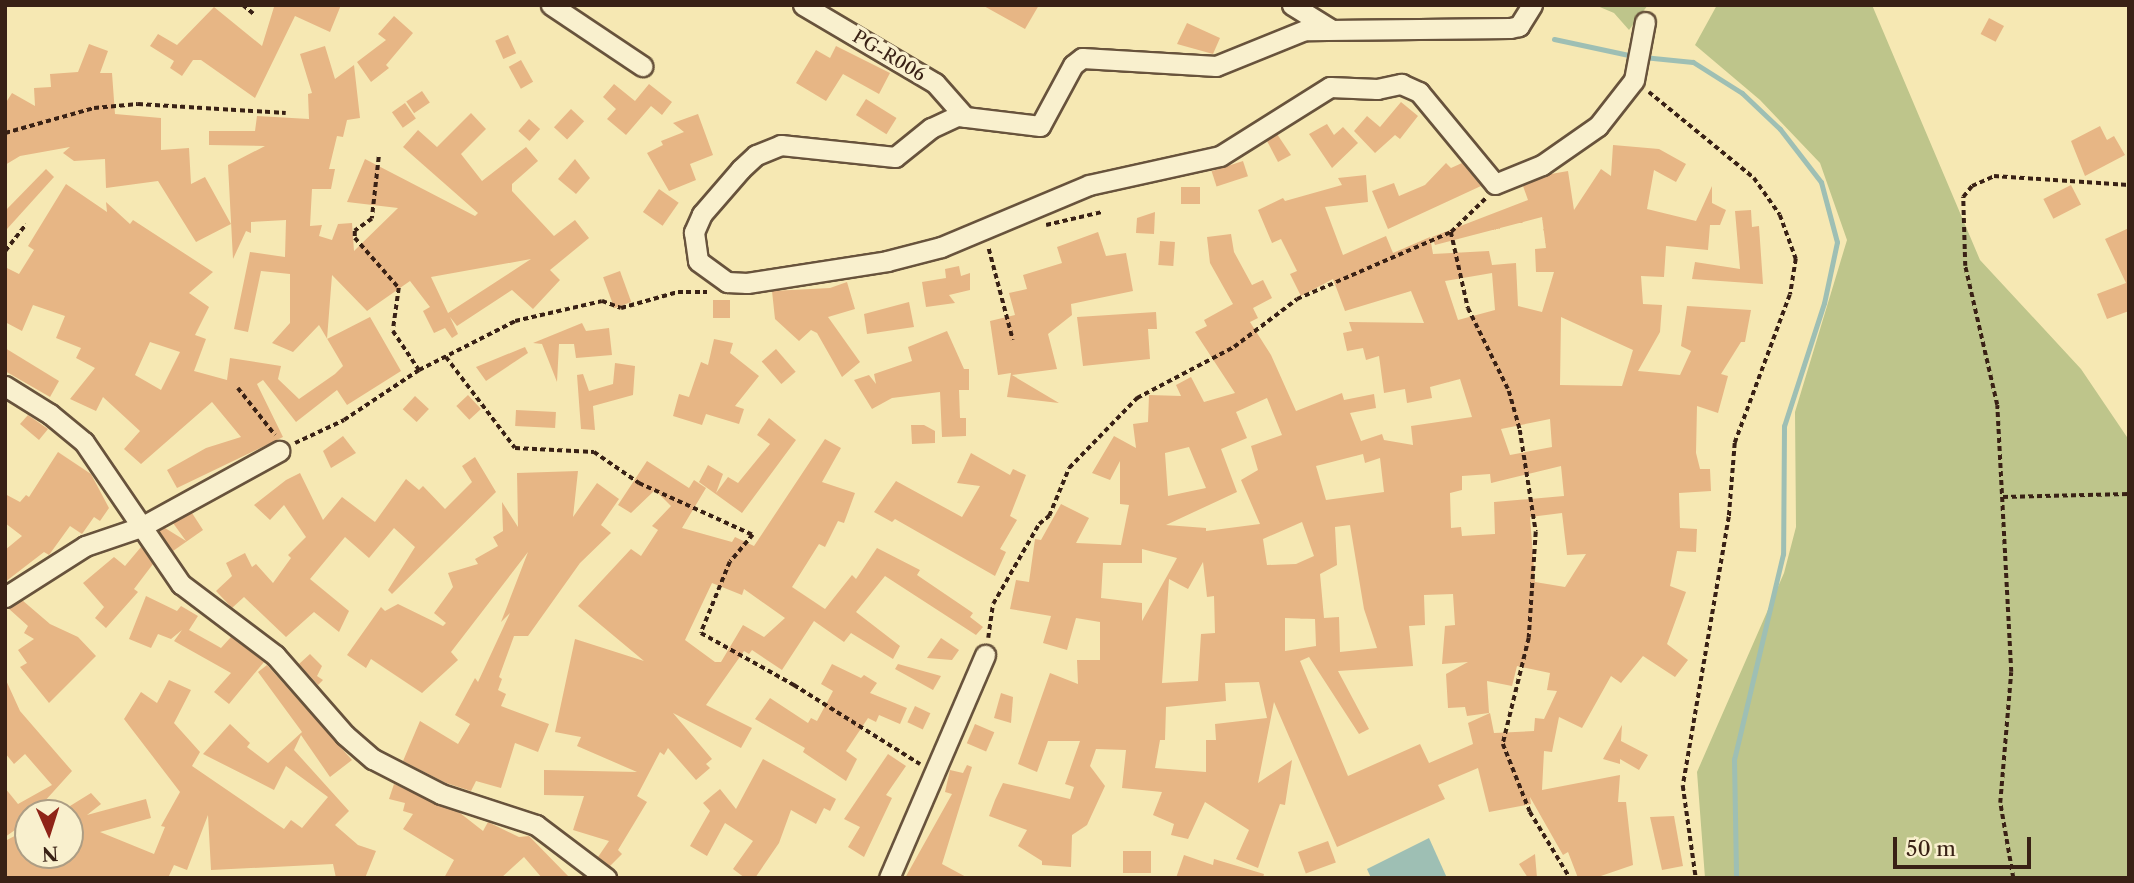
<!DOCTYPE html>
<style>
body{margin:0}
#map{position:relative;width:2134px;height:883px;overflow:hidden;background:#f6e8b3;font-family:"Libre Caslon Text",serif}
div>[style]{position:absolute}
.green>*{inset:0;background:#bec58b}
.water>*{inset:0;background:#9ebfb4}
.stream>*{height:5px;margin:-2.5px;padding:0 2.5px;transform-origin:2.5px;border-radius:2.5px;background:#9ebfb4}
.building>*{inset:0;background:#e7b685;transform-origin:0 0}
.path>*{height:3.5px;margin-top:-1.75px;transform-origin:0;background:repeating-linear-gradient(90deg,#392115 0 5px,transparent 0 8.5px)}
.roads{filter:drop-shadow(2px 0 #68533c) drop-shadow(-2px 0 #68533c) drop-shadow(0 2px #68533c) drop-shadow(0 -2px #68533c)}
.street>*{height:19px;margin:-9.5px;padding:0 9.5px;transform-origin:9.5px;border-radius:9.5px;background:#f9f0ce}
span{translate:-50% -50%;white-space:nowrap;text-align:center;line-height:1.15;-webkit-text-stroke:7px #f9f0ce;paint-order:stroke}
.street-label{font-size:18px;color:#392115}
.frame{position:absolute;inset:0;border:7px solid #392115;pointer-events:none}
.north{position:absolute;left:14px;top:799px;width:70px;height:70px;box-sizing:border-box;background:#f9f0ce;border:2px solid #ac9d84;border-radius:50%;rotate:177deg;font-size:19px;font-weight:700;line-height:28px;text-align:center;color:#392115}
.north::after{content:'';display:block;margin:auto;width:24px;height:32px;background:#8f2418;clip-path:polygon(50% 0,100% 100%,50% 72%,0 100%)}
.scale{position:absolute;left:1893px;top:837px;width:138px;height:32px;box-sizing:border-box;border:4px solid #392115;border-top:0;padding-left:9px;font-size:21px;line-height:24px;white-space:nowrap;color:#392115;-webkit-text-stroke:5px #f9f0ce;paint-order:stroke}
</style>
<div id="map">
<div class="green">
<i style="clip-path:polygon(1595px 5px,1648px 5px,1629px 30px,1614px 13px)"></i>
<i style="clip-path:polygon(1717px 5px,1872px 5px,1980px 260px,2081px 369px,2129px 440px,2129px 878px,1705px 878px,1697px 772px,1784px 573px,1796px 527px,1795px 412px,1847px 240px,1820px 163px,1760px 100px,1695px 45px)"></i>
</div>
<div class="water">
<i style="clip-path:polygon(1429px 838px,1447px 878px,1371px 878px,1367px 869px)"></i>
</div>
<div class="stream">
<i style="left:1554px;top:39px;width:81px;rotate:12.1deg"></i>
<i style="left:1643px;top:57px;width:50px;rotate:5.7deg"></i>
<i style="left:1693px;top:62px;width:58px;rotate:32.3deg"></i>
<i style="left:1742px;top:93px;width:52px;rotate:43.5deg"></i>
<i style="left:1780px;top:129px;width:67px;rotate:52.3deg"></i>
<i style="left:1821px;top:182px;width:62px;rotate:75.1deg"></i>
<i style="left:1837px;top:242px;width:62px;rotate:102deg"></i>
<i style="left:1824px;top:303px;width:129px;rotate:108deg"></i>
<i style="left:1784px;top:426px;width:128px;rotate:90.4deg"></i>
<i style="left:1783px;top:554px;width:211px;rotate:103.4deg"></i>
<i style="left:1734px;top:759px;width:119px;rotate:89deg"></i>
</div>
<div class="building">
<i style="clip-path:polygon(270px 5px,341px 5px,330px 32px,295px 16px,255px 98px,201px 60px,193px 60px,182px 76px,170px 68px,174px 61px,150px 46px,158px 34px,177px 45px,214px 7px,262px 46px,274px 7px)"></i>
<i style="clip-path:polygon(982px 5px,1039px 5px,1025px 29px)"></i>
<i style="clip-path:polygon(394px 16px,413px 33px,386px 65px,389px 68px,371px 82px,357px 62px,386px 40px,378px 34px)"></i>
<i style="left:1989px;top:18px;width:17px;height:18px;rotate:28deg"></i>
<i style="clip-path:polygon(1187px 23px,1220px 38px,1213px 54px,1177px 44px)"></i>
<i style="left:508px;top:35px;width:20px;height:14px;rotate:66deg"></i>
<i style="clip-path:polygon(89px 44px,108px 51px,100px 73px,112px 73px,115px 114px,161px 118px,161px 150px,189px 148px,191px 184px,205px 177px,231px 224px,196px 242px,158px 181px,106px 188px,105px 159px,74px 161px,63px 153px,70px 147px,20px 156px,5px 165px,5px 104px,12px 93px,35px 106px,34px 88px,51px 87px,50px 74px,78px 72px)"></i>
<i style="clip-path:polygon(evenodd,325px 46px,335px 79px,354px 65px,360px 118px,347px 120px,343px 137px,337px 136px,329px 169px,335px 169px,331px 189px,312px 189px,310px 226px,322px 225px,319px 236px,332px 240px,338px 224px,352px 223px,354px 251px,398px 208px,347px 202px,365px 159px,475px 216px,478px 213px,403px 147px,418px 130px,437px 147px,471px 113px,486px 129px,461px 154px,482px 181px,526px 147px,538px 161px,512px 184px,512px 191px,554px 236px,575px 220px,589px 238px,550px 270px,560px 280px,533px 309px,512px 290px,457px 326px,450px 317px,458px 334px,452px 338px,445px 328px,434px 333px,423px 311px,430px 307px,410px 281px,367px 311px,332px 275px,327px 339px,370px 317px,401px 371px,347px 405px,337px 390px,296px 422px,263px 380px,257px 384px,283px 437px,177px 488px,167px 470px,206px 448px,241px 437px,212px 402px,141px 464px,124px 449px,140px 431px,103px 397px,96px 411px,70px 399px,95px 368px,76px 358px,81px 348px,56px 338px,65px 316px,33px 305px,22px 331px,5px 322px,5px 267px,19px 274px,34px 250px,28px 246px,66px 184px,107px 212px,106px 202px,130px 224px,133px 220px,213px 272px,189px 293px,209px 307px,195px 335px,206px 339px,194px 371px,227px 380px,230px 358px,281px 366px,278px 379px,299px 399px,335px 374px,343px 366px,342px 364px,319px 325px,293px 352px,272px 343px,290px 323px,290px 274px,261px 271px,248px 332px,234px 329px,250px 252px,285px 257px,286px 220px,251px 222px,251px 233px,246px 231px,233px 259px,228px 165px,265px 146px,209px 145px,209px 131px,255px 131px,257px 116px,309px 119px,308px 94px,312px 93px,300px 54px,325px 46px,531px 259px,448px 313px,431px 277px,531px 259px,325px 46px,150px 342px,180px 352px,161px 390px,135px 375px,150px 342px)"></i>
<i style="clip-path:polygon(836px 46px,890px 73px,879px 94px,843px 74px,826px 101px,796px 83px,816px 50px,830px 58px)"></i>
<i style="left:521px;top:60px;width:25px;height:14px;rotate:61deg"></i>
<i style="clip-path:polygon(614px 84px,635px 101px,649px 84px,672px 102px,662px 115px,651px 106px,626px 135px,607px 119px,616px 109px,603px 97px)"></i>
<i style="left:422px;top:91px;width:14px;height:19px;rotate:56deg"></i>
<i style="left:866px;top:99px;width:36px;height:19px;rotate:32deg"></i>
<i style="clip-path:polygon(1401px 102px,1418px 116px,1400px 139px,1395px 135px,1375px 153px,1354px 131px,1367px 116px,1380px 127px)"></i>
<i style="left:405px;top:103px;width:19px;height:16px;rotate:55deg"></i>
<i style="left:571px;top:109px;width:18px;height:25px;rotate:43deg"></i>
<i style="clip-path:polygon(698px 114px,713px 155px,690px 164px,696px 180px,669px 191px,647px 153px,663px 145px,661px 141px,684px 132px,673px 123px)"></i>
<i style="left:529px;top:119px;width:15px;height:16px;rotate:42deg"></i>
<i style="clip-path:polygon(1327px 124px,1334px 135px,1343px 127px,1358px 143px,1332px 168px,1309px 134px)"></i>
<i style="clip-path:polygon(2100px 126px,2107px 140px,2114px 136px,2125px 155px,2085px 176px,2071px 141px)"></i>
<i style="clip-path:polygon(1277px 134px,1291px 155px,1278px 162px,1267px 141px)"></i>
<i style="clip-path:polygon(evenodd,1613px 145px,1659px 149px,1686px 164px,1676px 182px,1654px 170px,1647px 209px,1696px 221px,1712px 186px,1712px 203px,1726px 210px,1720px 225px,1710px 225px,1708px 250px,1666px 246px,1664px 277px,1641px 276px,1643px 304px,1662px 305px,1660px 332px,1638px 371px,1680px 375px,1691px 351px,1681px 346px,1687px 306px,1751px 310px,1745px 342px,1741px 342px,1721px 374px,1728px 376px,1718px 413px,1697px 406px,1696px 453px,1700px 469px,1710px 469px,1711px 491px,1679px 493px,1680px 528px,1697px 529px,1696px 552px,1677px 551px,1670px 586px,1686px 592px,1667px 644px,1688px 660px,1675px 677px,1643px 656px,1621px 683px,1611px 676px,1582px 728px,1559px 717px,1552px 752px,1544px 751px,1542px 790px,1620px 775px,1618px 802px,1626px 802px,1633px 865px,1595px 878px,1578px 878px,1568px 852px,1563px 855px,1530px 797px,1531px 804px,1489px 812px,1478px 768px,1438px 785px,1445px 799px,1337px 847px,1274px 702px,1258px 783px,1292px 760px,1285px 805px,1280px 804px,1258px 868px,1236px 859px,1249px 830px,1205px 802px,1188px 839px,1171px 835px,1174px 824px,1153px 815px,1162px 792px,1122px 788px,1126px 750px,1096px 749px,1090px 766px,1105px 786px,1087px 825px,1072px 835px,1071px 867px,1042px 865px,1042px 861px,1018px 846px,1027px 830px,989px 816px,995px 800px,1003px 783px,1070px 799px,1074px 787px,1065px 784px,1080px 741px,1048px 741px,1037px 772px,1018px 764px,1050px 673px,1078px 684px,1077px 660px,1100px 660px,1100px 622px,1076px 618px,1067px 650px,1043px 643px,1051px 616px,1010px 609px,1016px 580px,1029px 582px,1035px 539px,1041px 540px,1061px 504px,1089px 518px,1076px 543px,1121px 545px,1129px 505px,1120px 504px,1120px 461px,1110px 480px,1092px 473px,1114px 436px,1136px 448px,1133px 424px,1148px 422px,1149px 395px,1181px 396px,1176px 385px,1191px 377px,1204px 402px,1235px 393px,1195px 332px,1207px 326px,1204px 320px,1233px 304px,1210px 263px,1207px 237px,1231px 234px,1234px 252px,1252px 285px,1263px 280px,1272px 298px,1253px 308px,1258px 318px,1250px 322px,1271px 355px,1296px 411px,1342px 393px,1344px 400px,1374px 394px,1376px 408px,1350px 413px,1361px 441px,1382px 434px,1384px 440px,1413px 445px,1411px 426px,1472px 417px,1460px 379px,1430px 387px,1432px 398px,1407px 403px,1405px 389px,1384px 393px,1379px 356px,1366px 360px,1363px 348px,1347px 351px,1343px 333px,1352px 331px,1349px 322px,1424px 323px,1411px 291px,1345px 311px,1333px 279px,1301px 296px,1290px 274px,1297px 271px,1281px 239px,1272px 243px,1258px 210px,1283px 198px,1285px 201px,1342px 185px,1338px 178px,1366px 175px,1368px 202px,1325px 207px,1343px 255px,1386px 236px,1393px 253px,1430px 237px,1433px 254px,1489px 251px,1492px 265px,1516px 263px,1518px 306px,1542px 312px,1554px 272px,1536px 272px,1535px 249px,1546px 248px,1542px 217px,1435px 245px,1432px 237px,1528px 200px,1523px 186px,1551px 174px,1568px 171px,1574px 210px,1601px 169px,1611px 176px,1613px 145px,1492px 273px,1495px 310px,1458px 320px,1445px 281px,1492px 273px,1613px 145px,1561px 317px,1633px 350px,1622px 386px,1560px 385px,1561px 317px,1613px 145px,1267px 398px,1282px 435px,1251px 446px,1258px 470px,1241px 480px,1260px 524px,1206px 531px,1206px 528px,1166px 525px,1237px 492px,1221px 449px,1247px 438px,1236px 412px,1267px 398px,1613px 145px,1550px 419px,1552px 447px,1510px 455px,1501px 429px,1550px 419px,1613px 145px,1189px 447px,1206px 488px,1168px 496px,1165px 453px,1189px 447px,1613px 145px,1363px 454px,1365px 463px,1380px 458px,1384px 492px,1326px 500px,1316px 466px,1363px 454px,1613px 145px,1561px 466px,1564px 496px,1494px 502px,1495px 534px,1462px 536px,1461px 527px,1451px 528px,1450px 493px,1462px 490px,1462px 476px,1490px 474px,1491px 483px,1561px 466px,1613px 145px,1562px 513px,1567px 555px,1586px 554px,1565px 587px,1535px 582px,1530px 517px,1562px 513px,1613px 145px,1302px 522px,1314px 556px,1296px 564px,1267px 565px,1263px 539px,1302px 522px,1613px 145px,1350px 525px,1364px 609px,1377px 648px,1340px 652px,1339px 617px,1324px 618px,1320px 574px,1337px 565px,1335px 527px,1350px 525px,1613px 145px,1142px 549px,1177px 558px,1142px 621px,1142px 603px,1101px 598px,1103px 563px,1142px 563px,1142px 549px,1613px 145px,1203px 562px,1207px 597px,1214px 596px,1215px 633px,1201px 634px,1198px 681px,1162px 683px,1169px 579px,1188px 589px,1203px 562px,1613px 145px,1453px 594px,1455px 625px,1445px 626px,1442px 664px,1468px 662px,1446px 674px,1448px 708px,1465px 707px,1467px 716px,1489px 713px,1487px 681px,1512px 686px,1517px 666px,1550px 673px,1547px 690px,1557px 691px,1544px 719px,1535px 718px,1534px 731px,1494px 733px,1490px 713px,1468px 723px,1473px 744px,1429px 763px,1420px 744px,1348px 776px,1300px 661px,1309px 657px,1359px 734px,1369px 729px,1338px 671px,1413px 666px,1409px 626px,1425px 625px,1424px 595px,1453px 594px,1613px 145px,1285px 618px,1315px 619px,1316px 646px,1285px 651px,1285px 618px,1613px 145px,1259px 682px,1267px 718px,1215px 724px,1216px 740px,1206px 740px,1206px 772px,1155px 768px,1160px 740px,1165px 740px,1166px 707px,1226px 701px,1225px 683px,1259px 682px)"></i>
<i style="clip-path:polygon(575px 159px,590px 178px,576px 194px,558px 179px)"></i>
<i style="left:1243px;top:161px;width:16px;height:33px;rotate:72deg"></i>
<i style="clip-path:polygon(1446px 163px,1451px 168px,1462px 163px,1481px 186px,1388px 229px,1372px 191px,1394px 183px,1399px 196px,1425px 185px)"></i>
<i style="clip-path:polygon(46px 169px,54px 177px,7px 229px,5px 211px)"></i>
<i style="left:2071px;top:185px;width:22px;height:31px;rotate:63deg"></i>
<i style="left:1181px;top:187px;width:19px;height:17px"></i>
<i style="left:659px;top:189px;width:24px;height:28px;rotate:35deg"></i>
<i style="clip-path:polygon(1751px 210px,1752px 227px,1759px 226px,1763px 284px,1692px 279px,1695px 262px,1740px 269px,1735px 211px)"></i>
<i style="clip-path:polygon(1155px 212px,1154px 234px,1136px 233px,1137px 218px)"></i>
<i style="clip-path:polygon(2129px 228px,2129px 311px,2107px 319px,2097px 294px,2126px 283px,2105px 239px)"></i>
<i style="clip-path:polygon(1098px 232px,1106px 256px,1126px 253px,1133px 291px,1071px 304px,1072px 315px,1048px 334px,1057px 369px,1012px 375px,1059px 403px,1007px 397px,1011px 373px,998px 375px,990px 321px,1015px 315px,1009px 293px,1027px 289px,1023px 275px,1062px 263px,1057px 247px)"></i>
<i style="left:1160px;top:241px;width:15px;height:24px;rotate:4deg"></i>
<i style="clip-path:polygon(959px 266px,961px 276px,970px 273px,970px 290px,949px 295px,955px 303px,926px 307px,922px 282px,946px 278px,945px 269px)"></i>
<i style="left:620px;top:271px;width:33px;height:18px;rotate:70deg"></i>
<i style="clip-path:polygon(847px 282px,855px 309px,828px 317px,860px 362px,842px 377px,817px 333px,811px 330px,799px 341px,775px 319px,772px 291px,830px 288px)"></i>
<i style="left:713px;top:300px;width:17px;height:18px"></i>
<i style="clip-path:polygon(909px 302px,914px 327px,867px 334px,864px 314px)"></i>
<i style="clip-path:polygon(1156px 312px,1157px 329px,1148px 329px,1150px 359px,1083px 366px,1077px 317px)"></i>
<i style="clip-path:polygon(582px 323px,586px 331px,609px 328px,612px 355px,576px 358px,574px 344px,559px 344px,557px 382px,542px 344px,533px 343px)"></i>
<i style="clip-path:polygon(947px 331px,964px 369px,969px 369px,969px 390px,959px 390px,960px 418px,966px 418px,966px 436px,942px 437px,940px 392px,892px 398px,872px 409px,854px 380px,869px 375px,876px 384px,874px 374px,912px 361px,908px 347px)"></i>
<i style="clip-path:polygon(714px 339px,733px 343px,730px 353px,759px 376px,735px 406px,744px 409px,739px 424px,706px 414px,702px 425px,673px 416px,679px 394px,689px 397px,701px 362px,708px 365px)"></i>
<i style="clip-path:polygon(525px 347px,528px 353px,486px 381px,476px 367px)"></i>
<i style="clip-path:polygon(5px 348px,59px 381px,50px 397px,5px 371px)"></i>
<i style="left:776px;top:349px;width:30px;height:19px;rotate:49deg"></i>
<i style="clip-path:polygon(615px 363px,635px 366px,633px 395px,593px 406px,595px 430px,581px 429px,577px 375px,583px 374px,589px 391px,613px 384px)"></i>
<i style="left:468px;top:395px;width:19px;height:16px;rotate:47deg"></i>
<i style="left:415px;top:396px;width:19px;height:18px;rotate:43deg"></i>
<i style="left:516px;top:410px;width:40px;height:16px;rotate:3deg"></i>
<i style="clip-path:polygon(28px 415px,48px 429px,39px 440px,20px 424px)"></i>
<i style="clip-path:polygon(769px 418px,796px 440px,742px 513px,699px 482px,708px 465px,723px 474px,716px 493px,728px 477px,738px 483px,770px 444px,757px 435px)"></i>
<i style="clip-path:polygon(911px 425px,924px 425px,935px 431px,935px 443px,912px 444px)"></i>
<i style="clip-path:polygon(343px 436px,356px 453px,331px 468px,323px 451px)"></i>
<i style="clip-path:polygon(evenodd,825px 439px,841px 448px,822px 482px,855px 493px,844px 523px,838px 521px,825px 547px,819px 544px,792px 587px,825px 609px,852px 575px,856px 579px,877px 548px,920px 570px,917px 575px,973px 613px,970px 617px,983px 627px,976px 635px,885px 576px,856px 612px,900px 646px,893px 659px,851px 633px,844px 642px,814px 621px,782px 670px,752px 650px,749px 654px,744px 651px,706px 705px,752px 728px,741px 748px,673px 713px,712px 759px,706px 764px,710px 768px,696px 780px,668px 748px,664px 755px,660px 752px,637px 796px,647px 802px,618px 850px,622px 854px,610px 866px,598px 857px,609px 841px,573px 830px,584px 796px,544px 795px,544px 770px,637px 772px,577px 746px,581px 737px,555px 732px,575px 639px,644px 661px,578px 606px,631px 549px,641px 556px,658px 530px,652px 526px,671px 506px,655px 490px,631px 513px,618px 505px,647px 461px,689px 488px,694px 480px,706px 488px,682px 528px,732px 542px,735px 537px,754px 546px,825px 439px,712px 583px,742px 595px,744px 589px,785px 618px,764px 637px,743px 625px,721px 662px,715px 662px,685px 640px,712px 583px)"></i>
<i style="clip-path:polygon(58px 452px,91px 474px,109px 508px,100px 521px,94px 517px,82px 534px,70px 526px,49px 555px,44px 552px,5px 582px,5px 550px,22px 536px,5px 523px,5px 494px,20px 502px,26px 495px,29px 497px)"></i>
<i style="clip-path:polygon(971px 453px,1010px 475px,1013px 469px,1026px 475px,1010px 516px,1017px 520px,1000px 549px,1006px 552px,995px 576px,895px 519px,892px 522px,874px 512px,896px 481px,962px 517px,980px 486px,957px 483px)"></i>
<i style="clip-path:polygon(475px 457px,496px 492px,392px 594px,388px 590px,415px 547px,394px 528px,369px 558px,345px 537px,310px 579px,349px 611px,339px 632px,314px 612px,286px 637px,244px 597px,232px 608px,216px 591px,232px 576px,226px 563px,245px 553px,252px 567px,256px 564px,273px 583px,291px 558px,288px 555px,306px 537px,284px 505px,270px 520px,254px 505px,286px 480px,300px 473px,323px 520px,342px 497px,375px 522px,406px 479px,419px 490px,423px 486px,445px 509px,472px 482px,462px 466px)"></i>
<i style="clip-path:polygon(578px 471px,573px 517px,597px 483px,619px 499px,601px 525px,611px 533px,580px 563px,528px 636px,514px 636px,499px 677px,502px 679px,498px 690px,506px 694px,501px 706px,549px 724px,538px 752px,515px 743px,501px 788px,476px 781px,471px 791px,446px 783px,403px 761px,420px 721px,458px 744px,470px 724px,455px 715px,475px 678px,478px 682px,510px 613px,501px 622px,528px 552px,451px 652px,458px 660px,422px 693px,371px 659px,366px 668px,347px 655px,381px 607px,385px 611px,398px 604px,443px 626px,446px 623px,434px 613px,453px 587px,448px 573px,478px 564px,475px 559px,498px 546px,493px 537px,503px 531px,502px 502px,518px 527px,517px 473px)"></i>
<i style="clip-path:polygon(192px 513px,203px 530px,173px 551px,159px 531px,165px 528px,186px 541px,173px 523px)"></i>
<i style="clip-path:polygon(141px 547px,153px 564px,134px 589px,138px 592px,106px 628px,95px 618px,104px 607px,83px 583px,114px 557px,125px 566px)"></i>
<i style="clip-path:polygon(146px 596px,177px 611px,181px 606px,198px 616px,189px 630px,221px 648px,231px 637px,264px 662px,229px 704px,214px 692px,231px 673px,174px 641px,182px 630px,171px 639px,158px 634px,151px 648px,129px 639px)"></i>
<i style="clip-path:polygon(22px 600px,50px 624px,78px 637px,96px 656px,49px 703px,20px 667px,27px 663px,18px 650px,34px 639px,24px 633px,28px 626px,8px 608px)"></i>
<i style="clip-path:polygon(941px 638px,959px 650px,952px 660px,927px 658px)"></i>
<i style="clip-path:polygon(310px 654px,322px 666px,317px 676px,323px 680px,318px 685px,299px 664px)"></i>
<i style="clip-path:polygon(832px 664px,861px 678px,864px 675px,877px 683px,870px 693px,907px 708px,900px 724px,879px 715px,876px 722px,868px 718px,846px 751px,857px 759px,846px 781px,803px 752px,805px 748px,755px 719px,770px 698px,808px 723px,811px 718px,817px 721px,833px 691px,821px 684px)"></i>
<i style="clip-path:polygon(898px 664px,941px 676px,933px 690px,895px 669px)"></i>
<i style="clip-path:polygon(267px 665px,352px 760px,330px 777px,301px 735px,294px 750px,349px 811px,335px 825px,358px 845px,376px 851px,365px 878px,336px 878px,333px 864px,211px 870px,208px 815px,187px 870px,174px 865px,168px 878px,5px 878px,5px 841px,28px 829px,28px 855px,70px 855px,70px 806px,91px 793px,101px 804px,87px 815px,146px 799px,151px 818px,100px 832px,154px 854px,165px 827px,161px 826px,180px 792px,124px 719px,141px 692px,157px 703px,169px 680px,191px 690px,174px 723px,200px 752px,192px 766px,284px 829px,291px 820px,302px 828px,328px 797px,286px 766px,274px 790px,203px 754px,230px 724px,250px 743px,247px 747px,268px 763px,302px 732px,258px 672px)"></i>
<i style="clip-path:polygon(5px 678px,20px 711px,72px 771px,34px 813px,28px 813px,25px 823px,5px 837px,5px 788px,18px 804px,52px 785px,25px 754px,14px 764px,5px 753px)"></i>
<i style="clip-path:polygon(1001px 693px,1013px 697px,1011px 723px,994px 718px)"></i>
<i style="left:915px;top:706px;width:17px;height:18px;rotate:25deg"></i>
<i style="left:975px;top:724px;width:21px;height:21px;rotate:23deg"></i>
<i style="clip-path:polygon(1622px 725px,1621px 741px,1648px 755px,1639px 770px,1620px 759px,1620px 764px,1603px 759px)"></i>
<i style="clip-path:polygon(888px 754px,906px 766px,886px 795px,892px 798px,864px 857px,848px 847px,860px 827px,844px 819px)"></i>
<i style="clip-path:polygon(763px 759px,836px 799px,830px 811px,824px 808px,816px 824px,791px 810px,779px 843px,755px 878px,745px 878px,733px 869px,753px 841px,725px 823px,707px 856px,690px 846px,710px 811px,703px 803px,720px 789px,736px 809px)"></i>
<i style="clip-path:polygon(967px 765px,972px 767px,942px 864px,968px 878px,905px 878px,952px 794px,945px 792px,950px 770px,963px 773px)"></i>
<i style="clip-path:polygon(394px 784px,460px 813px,483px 831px,488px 822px,519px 837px,529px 836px,570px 878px,542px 878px,524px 857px,501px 878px,444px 878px,454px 860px,403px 829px,413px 814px,403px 811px,405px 803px,389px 799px)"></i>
<i style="clip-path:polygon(1674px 816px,1683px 866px,1662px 870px,1650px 817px)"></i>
<i style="left:1328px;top:841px;width:23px;height:32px;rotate:70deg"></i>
<i style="left:1123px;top:851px;width:28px;height:22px"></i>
<i style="clip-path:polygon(1535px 854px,1537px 878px,1528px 878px,1519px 864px)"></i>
<i style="clip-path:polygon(1184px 855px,1213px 865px,1214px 859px,1264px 874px,1263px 878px,1176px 878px)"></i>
</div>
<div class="path">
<i style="left:243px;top:5px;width:16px;rotate:40deg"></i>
<i style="left:1649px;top:92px;width:136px;rotate:39.3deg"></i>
<i style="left:1754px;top:178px;width:45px;rotate:54.9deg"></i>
<i style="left:1780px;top:215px;width:47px;rotate:70deg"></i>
<i style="left:1796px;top:259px;width:36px;rotate:99deg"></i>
<i style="left:1790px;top:295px;width:158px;rotate:110.4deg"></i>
<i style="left:1735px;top:443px;width:74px;rotate:94.6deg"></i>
<i style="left:1729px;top:517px;width:273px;rotate:99.7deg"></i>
<i style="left:1683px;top:786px;width:93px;rotate:82deg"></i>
<i style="left:5px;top:133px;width:92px;rotate:-15.7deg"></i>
<i style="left:94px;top:108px;width:44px;rotate:-5.2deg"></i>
<i style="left:138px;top:104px;width:148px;rotate:3.5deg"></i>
<i style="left:379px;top:157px;width:62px;rotate:96.4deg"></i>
<i style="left:372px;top:219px;width:21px;rotate:145deg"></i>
<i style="left:355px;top:231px;width:7px;rotate:90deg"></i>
<i style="left:355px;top:238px;width:67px;rotate:48.7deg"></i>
<i style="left:399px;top:288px;width:43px;rotate:97.9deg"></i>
<i style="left:393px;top:331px;width:47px;rotate:56.3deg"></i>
<i style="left:1046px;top:225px;width:57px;rotate:-13.1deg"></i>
<i style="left:1451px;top:232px;width:78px;rotate:77.4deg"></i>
<i style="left:1468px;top:308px;width:93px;rotate:63.7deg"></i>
<i style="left:1509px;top:391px;width:41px;rotate:74.2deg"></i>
<i style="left:1520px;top:430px;width:103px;rotate:81.1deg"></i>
<i style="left:1536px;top:532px;width:106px;rotate:93.8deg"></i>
<i style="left:1529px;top:638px;width:109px;rotate:103.8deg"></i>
<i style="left:1503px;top:744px;width:73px;rotate:68.3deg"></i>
<i style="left:1530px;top:812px;width:77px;rotate:58.8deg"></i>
<i style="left:989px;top:249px;width:94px;rotate:75.2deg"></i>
<i style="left:5px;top:251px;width:34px;rotate:-52deg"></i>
<i style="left:446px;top:357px;width:114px;rotate:52.8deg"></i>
<i style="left:515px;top:448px;width:79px;rotate:2.9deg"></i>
<i style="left:594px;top:452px;width:55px;rotate:34.6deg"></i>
<i style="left:639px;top:483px;width:125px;rotate:24.5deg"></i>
<i style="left:753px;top:535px;width:35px;rotate:130deg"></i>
<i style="left:730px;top:562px;width:77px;rotate:112.2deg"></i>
<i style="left:701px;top:633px;width:107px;rotate:29.2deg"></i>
<i style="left:794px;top:685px;width:149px;rotate:32.1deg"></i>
<i style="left:238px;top:388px;width:60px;rotate:51.8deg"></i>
<i style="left:295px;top:443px;width:54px;rotate:-25.1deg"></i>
<i style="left:344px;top:420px;width:90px;rotate:-33.7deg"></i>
<i style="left:419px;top:370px;width:108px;rotate:-27deg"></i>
<i style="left:515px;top:321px;width:89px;rotate:-12.9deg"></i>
<i style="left:602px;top:301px;width:20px;rotate:20deg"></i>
<i style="left:621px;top:308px;width:59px;rotate:-15.7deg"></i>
<i style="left:678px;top:292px;width:29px"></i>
<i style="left:2003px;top:497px;width:126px;rotate:-1.4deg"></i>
<i style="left:988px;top:638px;width:34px;rotate:-82deg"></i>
<i style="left:993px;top:604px;width:92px;rotate:-60.1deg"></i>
<i style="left:1039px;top:524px;width:13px;rotate:-39deg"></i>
<i style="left:1049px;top:516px;width:52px;rotate:-67.4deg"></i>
<i style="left:1069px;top:468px;width:98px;rotate:-45.8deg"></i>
<i style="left:1137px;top:398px;width:110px;rotate:-27.7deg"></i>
<i style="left:1234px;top:347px;width:79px;rotate:-37.3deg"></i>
<i style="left:1297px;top:299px;width:168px;rotate:-23.5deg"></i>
<i style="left:1451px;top:232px;width:49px;rotate:-44.2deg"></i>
<i style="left:2013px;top:878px;width:76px;rotate:-99.8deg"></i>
<i style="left:2000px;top:803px;width:131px;rotate:-85.2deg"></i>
<i style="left:2011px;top:672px;width:267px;rotate:-93deg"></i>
<i style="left:1997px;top:405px;width:143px;rotate:-103deg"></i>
<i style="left:1965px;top:266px;width:69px;rotate:-91.7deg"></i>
<i style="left:1963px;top:197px;width:14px;rotate:-51deg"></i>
<i style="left:1972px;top:186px;width:24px;rotate:-24deg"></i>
<i style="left:1994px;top:176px;width:135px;rotate:3.8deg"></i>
</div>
<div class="roads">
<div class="street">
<i style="left:551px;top:5px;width:110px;rotate:33.8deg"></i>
<i style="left:803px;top:5px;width:153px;rotate:30.6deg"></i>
<i style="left:935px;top:83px;width:45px;rotate:48.6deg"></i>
<i style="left:1292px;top:5px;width:44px;rotate:31.9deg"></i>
<i style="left:1532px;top:5px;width:25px;rotate:122deg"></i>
<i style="left:1519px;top:26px;width:9px;rotate:167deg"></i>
<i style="left:1510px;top:28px;width:205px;rotate:179.4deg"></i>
<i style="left:1305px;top:30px;width:96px;rotate:158deg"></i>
<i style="left:1216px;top:66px;width:134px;rotate:-176.6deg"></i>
<i style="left:1082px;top:58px;width:11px;rotate:142deg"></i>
<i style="left:1073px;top:65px;width:69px;rotate:118.4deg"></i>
<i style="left:1040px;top:126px;width:84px;rotate:-173.1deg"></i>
<i style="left:957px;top:116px;width:29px;rotate:155deg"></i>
<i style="left:931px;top:128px;width:46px;rotate:141.1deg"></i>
<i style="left:895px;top:157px;width:115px;rotate:-174deg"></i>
<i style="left:781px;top:145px;width:27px;rotate:158deg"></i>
<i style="left:756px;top:155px;width:21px;rotate:137deg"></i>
<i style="left:741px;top:169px;width:60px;rotate:130.9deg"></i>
<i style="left:702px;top:214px;width:20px;rotate:114deg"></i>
<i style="left:694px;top:232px;width:29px;rotate:82deg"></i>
<i style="left:698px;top:261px;width:36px;rotate:36deg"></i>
<i style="left:727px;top:282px;width:20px;rotate:3deg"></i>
<i style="left:747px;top:283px;width:142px;rotate:-8.9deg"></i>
<i style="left:887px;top:261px;width:56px;rotate:-14.5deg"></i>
<i style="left:941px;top:247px;width:160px;rotate:-22.7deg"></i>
<i style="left:1089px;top:185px;width:134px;rotate:-12.5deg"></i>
<i style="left:1220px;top:156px;width:130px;rotate:-32.1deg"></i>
<i style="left:1330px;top:87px;width:47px;rotate:2.4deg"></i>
<i style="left:1377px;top:89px;width:25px;rotate:-12deg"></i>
<i style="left:1401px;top:84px;width:20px;rotate:24deg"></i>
<i style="left:1419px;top:92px;width:119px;rotate:50.4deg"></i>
<i style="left:1495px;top:184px;width:51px;rotate:-22deg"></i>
<i style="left:1542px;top:165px;width:68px;rotate:-34.9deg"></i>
<i style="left:1598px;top:126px;width:58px;rotate:-52deg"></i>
<i style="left:1634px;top:80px;width:59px;rotate:-79.3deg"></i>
<i style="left:5px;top:386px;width:53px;rotate:31.9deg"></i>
<i style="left:50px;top:414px;width:44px;rotate:39.5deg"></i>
<i style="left:84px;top:442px;width:172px;rotate:55.7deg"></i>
<i style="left:181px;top:584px;width:118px;rotate:37.1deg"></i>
<i style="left:275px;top:655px;width:106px;rotate:48.8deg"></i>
<i style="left:345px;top:735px;width:37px;rotate:41deg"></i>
<i style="left:373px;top:759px;width:76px;rotate:27.2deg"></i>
<i style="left:441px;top:794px;width:100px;rotate:18.1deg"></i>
<i style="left:536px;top:825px;width:88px;rotate:37.1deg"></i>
<i style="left:5px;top:597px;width:95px;rotate:-32.5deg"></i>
<i style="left:85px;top:546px;width:59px;rotate:-18.7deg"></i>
<i style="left:141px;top:527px;width:158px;rotate:-28.8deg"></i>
<i style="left:889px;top:878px;width:243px;rotate:-66.7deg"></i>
</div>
</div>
<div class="street-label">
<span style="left:889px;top:56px;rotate:31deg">PG-R006</span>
</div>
<div class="frame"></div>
<div class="north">N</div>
<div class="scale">50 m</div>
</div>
